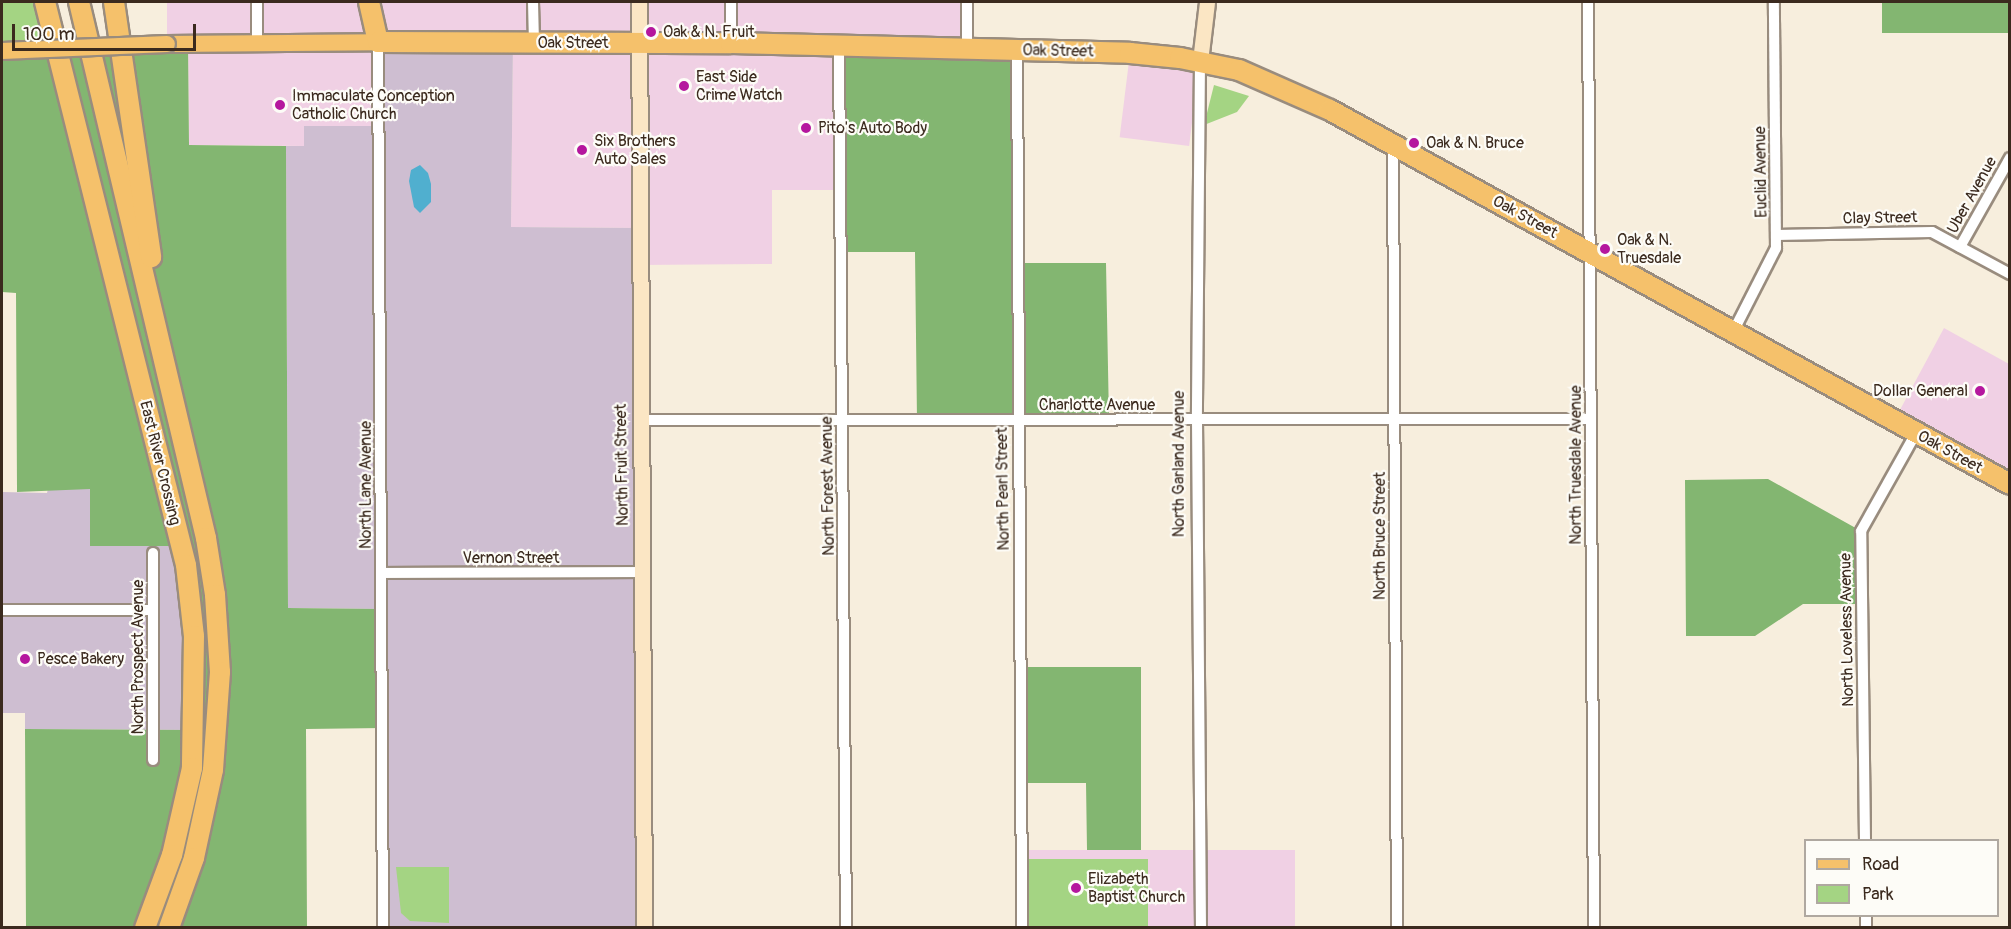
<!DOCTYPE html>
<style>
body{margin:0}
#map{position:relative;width:2011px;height:929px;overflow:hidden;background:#f7eedd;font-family:Pangolin,sans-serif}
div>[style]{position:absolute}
.built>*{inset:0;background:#f0d0e4;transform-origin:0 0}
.industrial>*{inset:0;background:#cebed1}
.green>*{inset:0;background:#a4d483;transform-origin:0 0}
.forest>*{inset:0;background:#83b671;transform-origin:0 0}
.water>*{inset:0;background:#50afcf}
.roads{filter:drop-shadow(2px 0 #998c7e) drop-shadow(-2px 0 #998c7e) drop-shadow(0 2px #998c7e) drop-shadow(0 -2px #998c7e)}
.street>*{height:10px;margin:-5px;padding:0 5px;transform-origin:5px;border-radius:5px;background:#fff}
.secondary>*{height:15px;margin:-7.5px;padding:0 7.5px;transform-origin:7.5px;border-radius:7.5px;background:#fbe6c4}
.primary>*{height:16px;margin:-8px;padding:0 8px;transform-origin:8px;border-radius:8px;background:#f5c16b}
.highway>*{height:20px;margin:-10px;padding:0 10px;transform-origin:10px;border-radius:10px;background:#f5c16b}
.bridges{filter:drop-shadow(2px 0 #998c7e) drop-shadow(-2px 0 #998c7e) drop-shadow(0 2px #998c7e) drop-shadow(0 -2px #998c7e)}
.primary-bridge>*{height:16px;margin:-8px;padding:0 8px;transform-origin:8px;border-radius:8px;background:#f5c16b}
.dots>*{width:16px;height:16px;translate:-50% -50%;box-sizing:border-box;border:3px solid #fdfcf7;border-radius:50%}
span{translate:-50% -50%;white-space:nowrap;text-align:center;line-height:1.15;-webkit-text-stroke:4.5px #fdfcf7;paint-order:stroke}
.poi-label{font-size:16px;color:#3b2a1e}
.left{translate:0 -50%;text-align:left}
.right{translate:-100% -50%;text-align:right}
.street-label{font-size:16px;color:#3b2a1e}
.frame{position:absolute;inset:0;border:3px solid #3b2a1e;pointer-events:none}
.legend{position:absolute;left:1804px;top:839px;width:195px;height:78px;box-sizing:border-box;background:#fdfcf7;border:2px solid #afa8a0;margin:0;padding:8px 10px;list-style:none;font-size:18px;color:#3b2a1e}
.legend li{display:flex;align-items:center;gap:12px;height:30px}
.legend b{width:30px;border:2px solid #afa8a0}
.scale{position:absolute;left:12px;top:24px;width:184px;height:27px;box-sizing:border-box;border:3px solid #3b2a1e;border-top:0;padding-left:8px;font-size:18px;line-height:21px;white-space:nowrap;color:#3b2a1e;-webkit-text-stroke:4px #fdfcf7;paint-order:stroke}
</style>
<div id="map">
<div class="built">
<i style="clip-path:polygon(167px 2px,967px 2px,967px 50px,840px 190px,772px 190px,772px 264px,638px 265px,638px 228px,511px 227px,513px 43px,378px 126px,304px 126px,304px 146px,189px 145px,188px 43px,167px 44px)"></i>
<i style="left:1130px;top:53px;width:70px;height:85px;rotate:7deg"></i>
<i style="clip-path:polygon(1944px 328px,2009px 364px,2009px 484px,1894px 421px)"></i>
<i style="left:1022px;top:850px;width:273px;height:77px"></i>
</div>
<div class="industrial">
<i style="clip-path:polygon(378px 42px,513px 43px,511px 227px,638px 228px,644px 927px,383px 927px,380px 609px,288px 608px,286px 146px,304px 146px,304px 126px,378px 126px)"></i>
<i style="clip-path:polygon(48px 489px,90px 489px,90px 546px,182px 546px,194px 730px,25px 729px,25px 713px,2px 713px,2px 492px,47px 493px)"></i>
</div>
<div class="green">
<i style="clip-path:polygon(2px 2px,45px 2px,57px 50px,2px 51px)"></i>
<i style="clip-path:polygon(1214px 85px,1249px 96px,1237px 112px,1204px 125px)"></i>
<i style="left:1029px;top:859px;width:119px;height:68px"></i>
<i style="clip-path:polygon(396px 867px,449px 867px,449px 923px,410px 921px,401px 913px)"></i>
</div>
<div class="forest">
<i style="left:1882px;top:2px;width:127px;height:31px"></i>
<i style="clip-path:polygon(188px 43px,189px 145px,286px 146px,288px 608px,381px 609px,382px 728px,306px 729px,307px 927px,26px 927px,25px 729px,194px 730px,181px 546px,90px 546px,90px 489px,17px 492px,16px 293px,2px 292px,2px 51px)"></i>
<i style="clip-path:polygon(839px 45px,1017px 51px,1018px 263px,1106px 263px,1109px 420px,917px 420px,915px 252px,841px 252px)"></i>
<i style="clip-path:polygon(1768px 479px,1861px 531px,1862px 604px,1803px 604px,1755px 636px,1686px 636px,1685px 480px)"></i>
<i style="clip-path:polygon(1020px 667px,1141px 667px,1141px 850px,1087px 850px,1086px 783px,1021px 783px)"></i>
</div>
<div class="water">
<i style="clip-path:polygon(420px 165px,428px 173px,431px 184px,431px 202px,420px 213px,414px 207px,409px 181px,411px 170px)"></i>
</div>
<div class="roads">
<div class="street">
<i style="left:257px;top:2px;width:39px;rotate:90deg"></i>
<i style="left:533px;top:2px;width:41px;rotate:88.6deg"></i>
<i style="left:731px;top:2px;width:41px;rotate:90deg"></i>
<i style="left:967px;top:2px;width:48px;rotate:90deg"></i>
<i style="left:1588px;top:2px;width:926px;rotate:89.63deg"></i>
<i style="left:378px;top:42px;width:886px;rotate:89.68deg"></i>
<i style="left:839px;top:45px;width:883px;rotate:89.55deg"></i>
<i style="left:1017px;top:51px;width:877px;rotate:89.67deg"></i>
<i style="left:1200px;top:61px;width:359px;rotate:90.5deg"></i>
<i style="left:1197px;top:420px;width:508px;rotate:89.55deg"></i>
<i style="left:1393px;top:144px;width:784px;rotate:89.71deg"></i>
<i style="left:1776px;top:235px;width:156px;rotate:-1.1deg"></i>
<i style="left:1932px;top:232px;width:89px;rotate:28.3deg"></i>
<i style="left:1960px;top:247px;width:102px;rotate:-60.7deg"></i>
<i style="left:1733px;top:332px;width:94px;rotate:-62.9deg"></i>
<i style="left:1776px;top:248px;width:246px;rotate:-90.5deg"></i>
<i style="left:640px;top:420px;width:951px;rotate:-0.06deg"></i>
<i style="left:153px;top:553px;width:207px;rotate:90deg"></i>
<i style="left:381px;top:573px;width:260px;rotate:-0.2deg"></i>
<i style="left:2px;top:610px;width:151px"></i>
<i style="left:1865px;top:840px;width:309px;rotate:-90.7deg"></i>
<i style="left:1861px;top:531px;width:112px;rotate:-60.7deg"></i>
<i style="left:1866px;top:916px;width:12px;rotate:90deg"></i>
</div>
<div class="secondary">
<i style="left:639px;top:2px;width:926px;rotate:89.69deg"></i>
<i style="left:1200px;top:61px;width:59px;rotate:-83.2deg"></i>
</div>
<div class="primary">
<i style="left:167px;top:44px;width:211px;rotate:-0.5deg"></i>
</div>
<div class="highway">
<i style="left:45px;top:2px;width:580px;rotate:75.94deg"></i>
<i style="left:186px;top:565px;width:71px;rotate:83.6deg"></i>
<i style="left:194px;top:636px;width:132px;rotate:90.9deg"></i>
<i style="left:192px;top:768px;width:89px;rotate:102.9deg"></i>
<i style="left:172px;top:855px;width:78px;rotate:110.3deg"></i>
<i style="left:79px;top:2px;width:551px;rotate:76.67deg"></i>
<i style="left:206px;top:538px;width:58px;rotate:81deg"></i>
<i style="left:215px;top:595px;width:77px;rotate:86.3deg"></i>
<i style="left:220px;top:672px;width:98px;rotate:94.1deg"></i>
<i style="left:213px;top:770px;width:90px;rotate:102.2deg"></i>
<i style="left:194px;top:858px;width:74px;rotate:109.7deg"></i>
<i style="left:114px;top:2px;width:258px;rotate:81.7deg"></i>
<i style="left:369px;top:2px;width:41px;rotate:77.3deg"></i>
<i style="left:378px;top:42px;width:353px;rotate:0.2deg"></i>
<i style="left:731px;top:43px;width:399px;rotate:1.4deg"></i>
<i style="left:1130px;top:53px;width:50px;rotate:5.7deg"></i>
<i style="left:1180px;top:58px;width:60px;rotate:11.5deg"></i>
<i style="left:1239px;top:70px;width:99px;rotate:23.7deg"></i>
<i style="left:1330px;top:110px;width:776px;rotate:28.81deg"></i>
</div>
</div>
<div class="bridges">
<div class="primary-bridge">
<i style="left:2px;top:51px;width:165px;rotate:-2.4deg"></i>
</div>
</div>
<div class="dots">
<i style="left:651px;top:32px;background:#b5179e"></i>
<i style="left:684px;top:86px;background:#b5179e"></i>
<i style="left:280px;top:105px;background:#b5179e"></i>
<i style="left:806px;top:128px;background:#b5179e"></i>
<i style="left:1414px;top:143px;background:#b5179e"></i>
<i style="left:582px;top:150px;background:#b5179e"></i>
<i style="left:1605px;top:249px;background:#b5179e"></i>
<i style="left:1980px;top:391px;background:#b5179e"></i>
<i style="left:25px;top:659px;background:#b5179e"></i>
<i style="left:1076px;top:888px;background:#b5179e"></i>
</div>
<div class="poi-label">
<span class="left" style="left:663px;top:32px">Oak &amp; N. Fruit</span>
<span class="left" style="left:696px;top:86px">East Side<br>Crime Watch</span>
<span class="left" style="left:292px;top:105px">Immaculate Conception<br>Catholic Church</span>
<span class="left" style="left:818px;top:128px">Pito's Auto Body</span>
<span class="left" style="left:594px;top:150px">Six Brothers<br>Auto Sales</span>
<span class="left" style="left:1426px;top:143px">Oak &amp; N. Bruce</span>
<span class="left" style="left:1617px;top:249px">Oak &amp; N.<br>Truesdale</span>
<span class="right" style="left:1968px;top:391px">Dollar General</span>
<span class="left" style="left:37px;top:659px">Pesce Bakery</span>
<span class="left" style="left:1088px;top:888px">Elizabeth<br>Baptist Church</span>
</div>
<div class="street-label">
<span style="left:573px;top:43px">Oak Street</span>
<span style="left:1058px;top:51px;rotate:1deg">Oak Street</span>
<span style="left:1761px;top:172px;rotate:-91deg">Euclid Avenue</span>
<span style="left:1972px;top:195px;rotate:-61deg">Uber Avenue</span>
<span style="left:1525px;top:217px;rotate:29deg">Oak Street</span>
<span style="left:1880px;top:218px;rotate:-1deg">Clay Street</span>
<span style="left:1097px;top:405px">Charlotte Avenue</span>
<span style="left:1950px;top:452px;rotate:29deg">Oak Street</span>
<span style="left:160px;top:463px;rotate:76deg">East River Crossing</span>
<span style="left:1179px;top:464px;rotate:-90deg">North Garland Avenue</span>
<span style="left:622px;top:465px;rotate:-91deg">North Fruit Street</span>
<span style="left:1576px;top:465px;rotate:-90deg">North Truesdale Avenue</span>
<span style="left:366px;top:485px;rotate:-90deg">North Lane Avenue</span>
<span style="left:828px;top:486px;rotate:-91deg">North Forest Avenue</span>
<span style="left:1003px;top:489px;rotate:-91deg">North Pearl Street</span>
<span style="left:1380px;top:536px;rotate:-90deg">North Bruce Street</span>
<span style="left:511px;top:558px">Vernon Street</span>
<span style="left:1847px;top:630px;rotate:-91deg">North Loveless Avenue</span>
<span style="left:138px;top:657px;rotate:-90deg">North Prospect Avenue</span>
</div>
<div class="frame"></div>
<ul class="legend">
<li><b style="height:8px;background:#f5c16b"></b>Road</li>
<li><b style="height:16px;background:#a4d483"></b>Park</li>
</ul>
<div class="scale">100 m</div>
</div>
